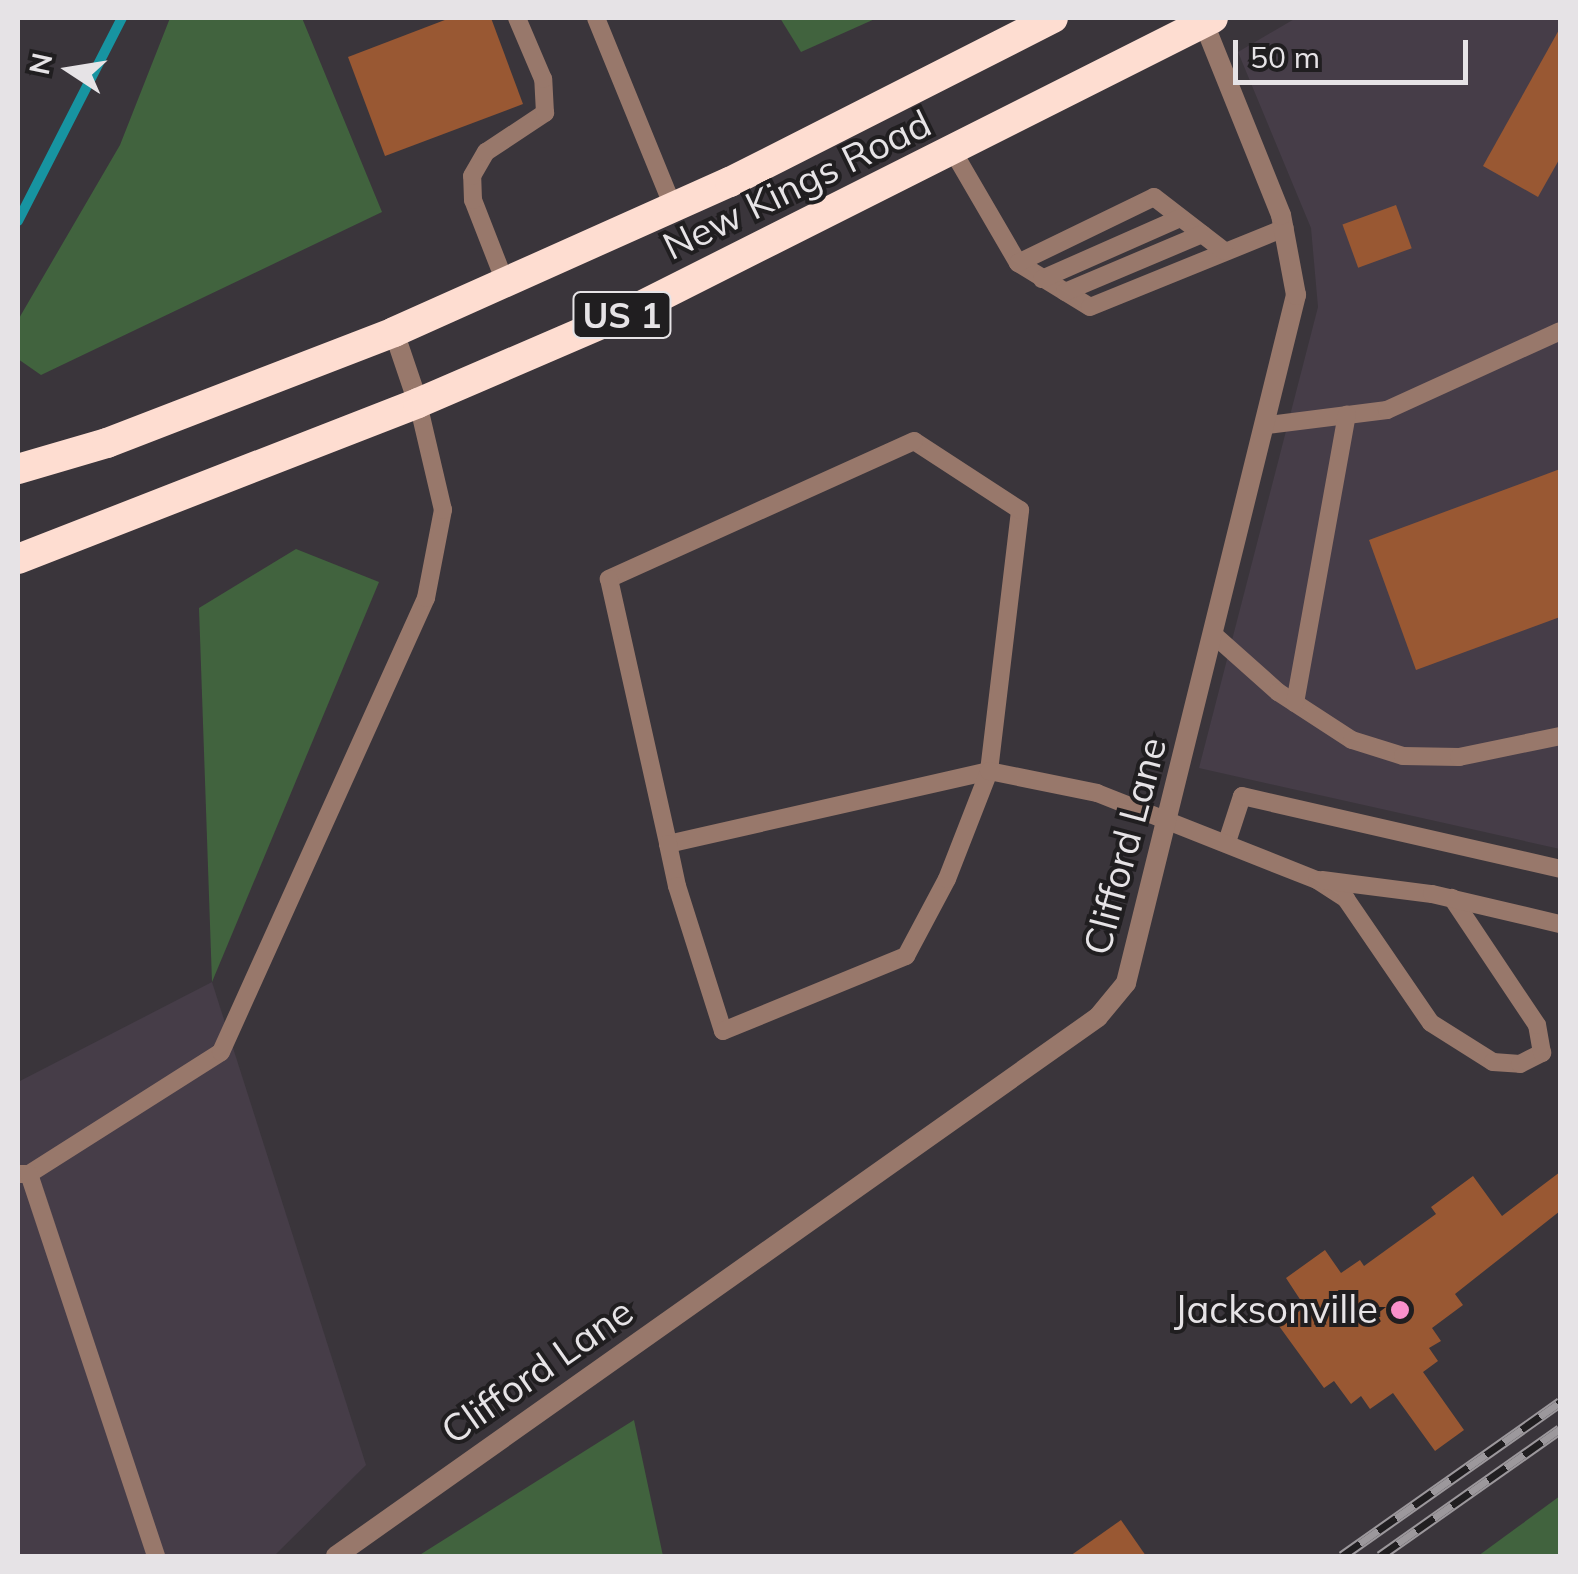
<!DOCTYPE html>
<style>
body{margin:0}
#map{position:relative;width:1578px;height:1574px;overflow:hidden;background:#3a353b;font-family:Mulish,sans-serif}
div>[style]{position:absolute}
.built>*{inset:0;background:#463d48}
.green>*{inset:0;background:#41633e}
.stream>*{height:10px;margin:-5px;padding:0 5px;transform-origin:5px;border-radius:5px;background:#1794a1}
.building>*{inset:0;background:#995833;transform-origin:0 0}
.lane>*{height:18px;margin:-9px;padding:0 9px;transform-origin:9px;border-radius:9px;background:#98786b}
.street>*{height:20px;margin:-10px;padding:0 10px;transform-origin:10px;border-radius:10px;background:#98786b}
.highway>*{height:30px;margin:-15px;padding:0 15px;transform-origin:15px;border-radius:15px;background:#feddd1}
.rail>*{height:11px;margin-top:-5.5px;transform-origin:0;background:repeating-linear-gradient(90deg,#201e20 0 22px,#9c989c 0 44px);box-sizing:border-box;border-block:2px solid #9c989c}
.dots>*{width:28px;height:28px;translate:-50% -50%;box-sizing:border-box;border:5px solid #201e20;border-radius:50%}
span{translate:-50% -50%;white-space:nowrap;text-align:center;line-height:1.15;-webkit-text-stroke:8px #201e20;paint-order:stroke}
.shield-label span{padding:2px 8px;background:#201e20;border:2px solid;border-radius:8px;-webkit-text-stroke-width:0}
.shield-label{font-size:35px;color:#e6e3e6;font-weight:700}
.street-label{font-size:38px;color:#e6e3e6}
.poi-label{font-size:38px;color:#e6e3e6}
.right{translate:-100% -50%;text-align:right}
.frame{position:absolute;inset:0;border:20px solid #e6e3e6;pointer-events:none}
.north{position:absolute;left:20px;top:20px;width:100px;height:100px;-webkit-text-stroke:8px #201e20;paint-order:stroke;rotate:282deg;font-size:28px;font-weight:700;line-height:40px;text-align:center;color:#e6e3e6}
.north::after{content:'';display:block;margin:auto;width:35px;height:45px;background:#e6e3e6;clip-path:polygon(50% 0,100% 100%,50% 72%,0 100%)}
.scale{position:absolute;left:1233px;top:40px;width:235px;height:45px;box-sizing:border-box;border:5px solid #e6e3e6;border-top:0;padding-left:12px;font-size:30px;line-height:35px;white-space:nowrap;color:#e6e3e6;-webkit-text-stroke:8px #201e20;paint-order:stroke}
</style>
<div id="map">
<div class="built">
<i style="clip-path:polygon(1296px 18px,1560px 18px,1560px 849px,1199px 768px,1318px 307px,1311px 228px,1238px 52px)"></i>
<i style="clip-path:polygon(212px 982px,366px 1465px,274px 1556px,18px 1556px,18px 1082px)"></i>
</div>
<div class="green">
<i style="clip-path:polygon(170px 18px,302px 18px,382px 212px,41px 375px,18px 359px,18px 320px,120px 145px)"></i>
<i style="clip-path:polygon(780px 18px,877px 18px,801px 52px)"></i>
<i style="clip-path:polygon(296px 549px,379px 582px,212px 982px,199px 608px)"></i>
<i style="clip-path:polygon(634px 1420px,663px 1556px,418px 1556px)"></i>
<i style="clip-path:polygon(1560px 1496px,1560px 1556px,1478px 1556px)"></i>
</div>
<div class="stream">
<i style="left:18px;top:221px;width:228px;rotate:-62.9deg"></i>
</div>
<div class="building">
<i style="clip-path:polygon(450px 18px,491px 18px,523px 104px,385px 156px,348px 57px)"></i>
<i style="clip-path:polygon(1560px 28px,1560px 158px,1538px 197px,1483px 166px)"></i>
<i style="left:1396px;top:205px;width:46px;height:57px;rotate:70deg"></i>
<i style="clip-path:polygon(1560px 469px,1560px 617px,1416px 670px,1369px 540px)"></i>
<i style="clip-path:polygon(1560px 1172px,1560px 1211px,1455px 1294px,1463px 1305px,1432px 1328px,1441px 1341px,1429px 1348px,1438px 1361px,1423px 1372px,1464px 1430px,1435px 1451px,1393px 1393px,1370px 1409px,1361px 1396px,1351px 1404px,1334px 1381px,1324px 1388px,1279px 1326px,1305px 1307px,1286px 1278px,1325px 1250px,1341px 1273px,1360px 1260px,1364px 1266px,1436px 1214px,1431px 1207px,1473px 1176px,1502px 1216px)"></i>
<i style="clip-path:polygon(1121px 1520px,1146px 1556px,1070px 1556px)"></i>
</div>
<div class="lane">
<i style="left:596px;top:18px;width:204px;rotate:67.8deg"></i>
<i style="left:954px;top:153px;width:127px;rotate:59.8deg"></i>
<i style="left:1018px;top:263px;width:84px;rotate:31.4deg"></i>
<i style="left:1090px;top:307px;width:210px;rotate:-22.1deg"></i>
<i style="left:1018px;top:263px;width:151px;rotate:-25.9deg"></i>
<i style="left:1154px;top:197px;width:88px;rotate:37.6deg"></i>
<i style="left:1042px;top:279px;width:151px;rotate:-23.8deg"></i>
<i style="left:505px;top:282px;width:88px;rotate:-111.3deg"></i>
<i style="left:473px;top:200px;width:24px;rotate:-92deg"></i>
<i style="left:472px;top:176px;width:28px;rotate:-60deg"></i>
<i style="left:486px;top:152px;width:71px;rotate:-33.5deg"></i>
<i style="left:545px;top:113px;width:34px;rotate:-93deg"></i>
<i style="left:543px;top:79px;width:66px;rotate:-113.1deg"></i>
<i style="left:1065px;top:292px;width:149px;rotate:-22.9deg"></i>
<i style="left:1268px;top:425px;width:120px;rotate:-7.2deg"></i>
<i style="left:1387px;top:410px;width:190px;rotate:-24.5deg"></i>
<i style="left:1214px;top:635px;width:86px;rotate:41.7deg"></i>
<i style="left:1278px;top:692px;width:88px;rotate:33deg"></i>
<i style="left:1352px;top:740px;width:53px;rotate:17.4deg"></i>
<i style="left:1403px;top:756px;width:56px;rotate:1deg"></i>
<i style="left:1459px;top:757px;width:103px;rotate:-11.7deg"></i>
<i style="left:1295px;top:703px;width:293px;rotate:-79.8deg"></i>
<i style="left:1227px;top:842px;width:48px;rotate:-71.9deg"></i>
<i style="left:1242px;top:796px;width:326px;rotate:12.9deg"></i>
<i style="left:668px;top:844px;width:329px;rotate:-12.8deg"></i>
<i style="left:989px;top:771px;width:263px;rotate:-83.2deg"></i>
<i style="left:1020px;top:510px;width:126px;rotate:-146.9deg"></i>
<i style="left:914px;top:441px;width:335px;rotate:155.7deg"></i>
<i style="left:609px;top:579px;width:271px;rotate:77.4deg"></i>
<i style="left:668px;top:844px;width:43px;rotate:77.9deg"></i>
<i style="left:677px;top:886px;width:152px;rotate:72.4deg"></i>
<i style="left:723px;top:1031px;width:198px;rotate:-22.3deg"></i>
<i style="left:906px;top:956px;width:87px;rotate:-62deg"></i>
<i style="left:947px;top:879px;width:116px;rotate:-68.7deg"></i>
<i style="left:989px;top:771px;width:110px;rotate:11.5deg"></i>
<i style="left:1097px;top:793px;width:237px;rotate:21.6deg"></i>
<i style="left:1317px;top:880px;width:35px;rotate:33deg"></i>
<i style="left:1346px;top:899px;width:150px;rotate:55.6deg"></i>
<i style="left:1431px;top:1023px;width:73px;rotate:32.2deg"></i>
<i style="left:1493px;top:1062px;width:27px;rotate:4deg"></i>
<i style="left:1520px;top:1064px;width:25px;rotate:-27deg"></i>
<i style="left:1542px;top:1053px;width:28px;rotate:-100deg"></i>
<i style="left:1537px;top:1025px;width:153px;rotate:-123.8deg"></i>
<i style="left:1322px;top:880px;width:111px;rotate:7.3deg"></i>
<i style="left:1432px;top:894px;width:131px;rotate:13.2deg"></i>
<i style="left:18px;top:1174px;width:11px"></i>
<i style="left:29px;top:1174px;width:227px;rotate:-32.4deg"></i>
<i style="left:221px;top:1052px;width:498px;rotate:-65.7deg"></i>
<i style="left:426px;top:598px;width:90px;rotate:-79.1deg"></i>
<i style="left:443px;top:510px;width:110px;rotate:-103.2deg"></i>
<i style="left:29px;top:1174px;width:403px;rotate:71.6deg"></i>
</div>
<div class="street">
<i style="left:394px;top:332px;width:75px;rotate:71.3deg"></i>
<i style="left:336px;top:1556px;width:933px;rotate:-35.27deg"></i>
<i style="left:1098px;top:1017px;width:44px;rotate:-50.5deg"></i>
<i style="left:1126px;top:983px;width:709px;rotate:-76.12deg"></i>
<i style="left:1296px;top:295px;width:81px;rotate:-100.6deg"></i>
<i style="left:1281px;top:215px;width:212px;rotate:-111.9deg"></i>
</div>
<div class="highway">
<i style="left:18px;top:469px;width:93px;rotate:-16.3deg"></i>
<i style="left:107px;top:443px;width:308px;rotate:-21.1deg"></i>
<i style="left:394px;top:332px;width:368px;rotate:-24.1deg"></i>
<i style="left:730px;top:182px;width:362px;rotate:-26.9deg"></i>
<i style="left:18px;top:559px;width:429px;rotate:-21.3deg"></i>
<i style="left:418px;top:403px;width:228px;rotate:-23.3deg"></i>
<i style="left:627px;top:313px;width:656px;rotate:-26.72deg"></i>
</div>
<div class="rail">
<i style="left:1342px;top:1556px;width:267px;rotate:-35.2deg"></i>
<i style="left:1380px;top:1556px;width:220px;rotate:-35.2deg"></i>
</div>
<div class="dots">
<i style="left:1400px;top:1310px;background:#f890cb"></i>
</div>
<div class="shield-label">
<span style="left:622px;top:315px">US 1</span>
</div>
<div class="street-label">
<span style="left:797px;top:185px;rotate:-26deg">New Kings Road</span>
<span style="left:1125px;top:846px;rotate:-75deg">Clifford Lane</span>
<span style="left:537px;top:1371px;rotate:-35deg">Clifford Lane</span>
</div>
<div class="poi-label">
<span class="right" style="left:1378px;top:1310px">Jacksonville</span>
</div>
<div class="frame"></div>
<div class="north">N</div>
<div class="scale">50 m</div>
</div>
